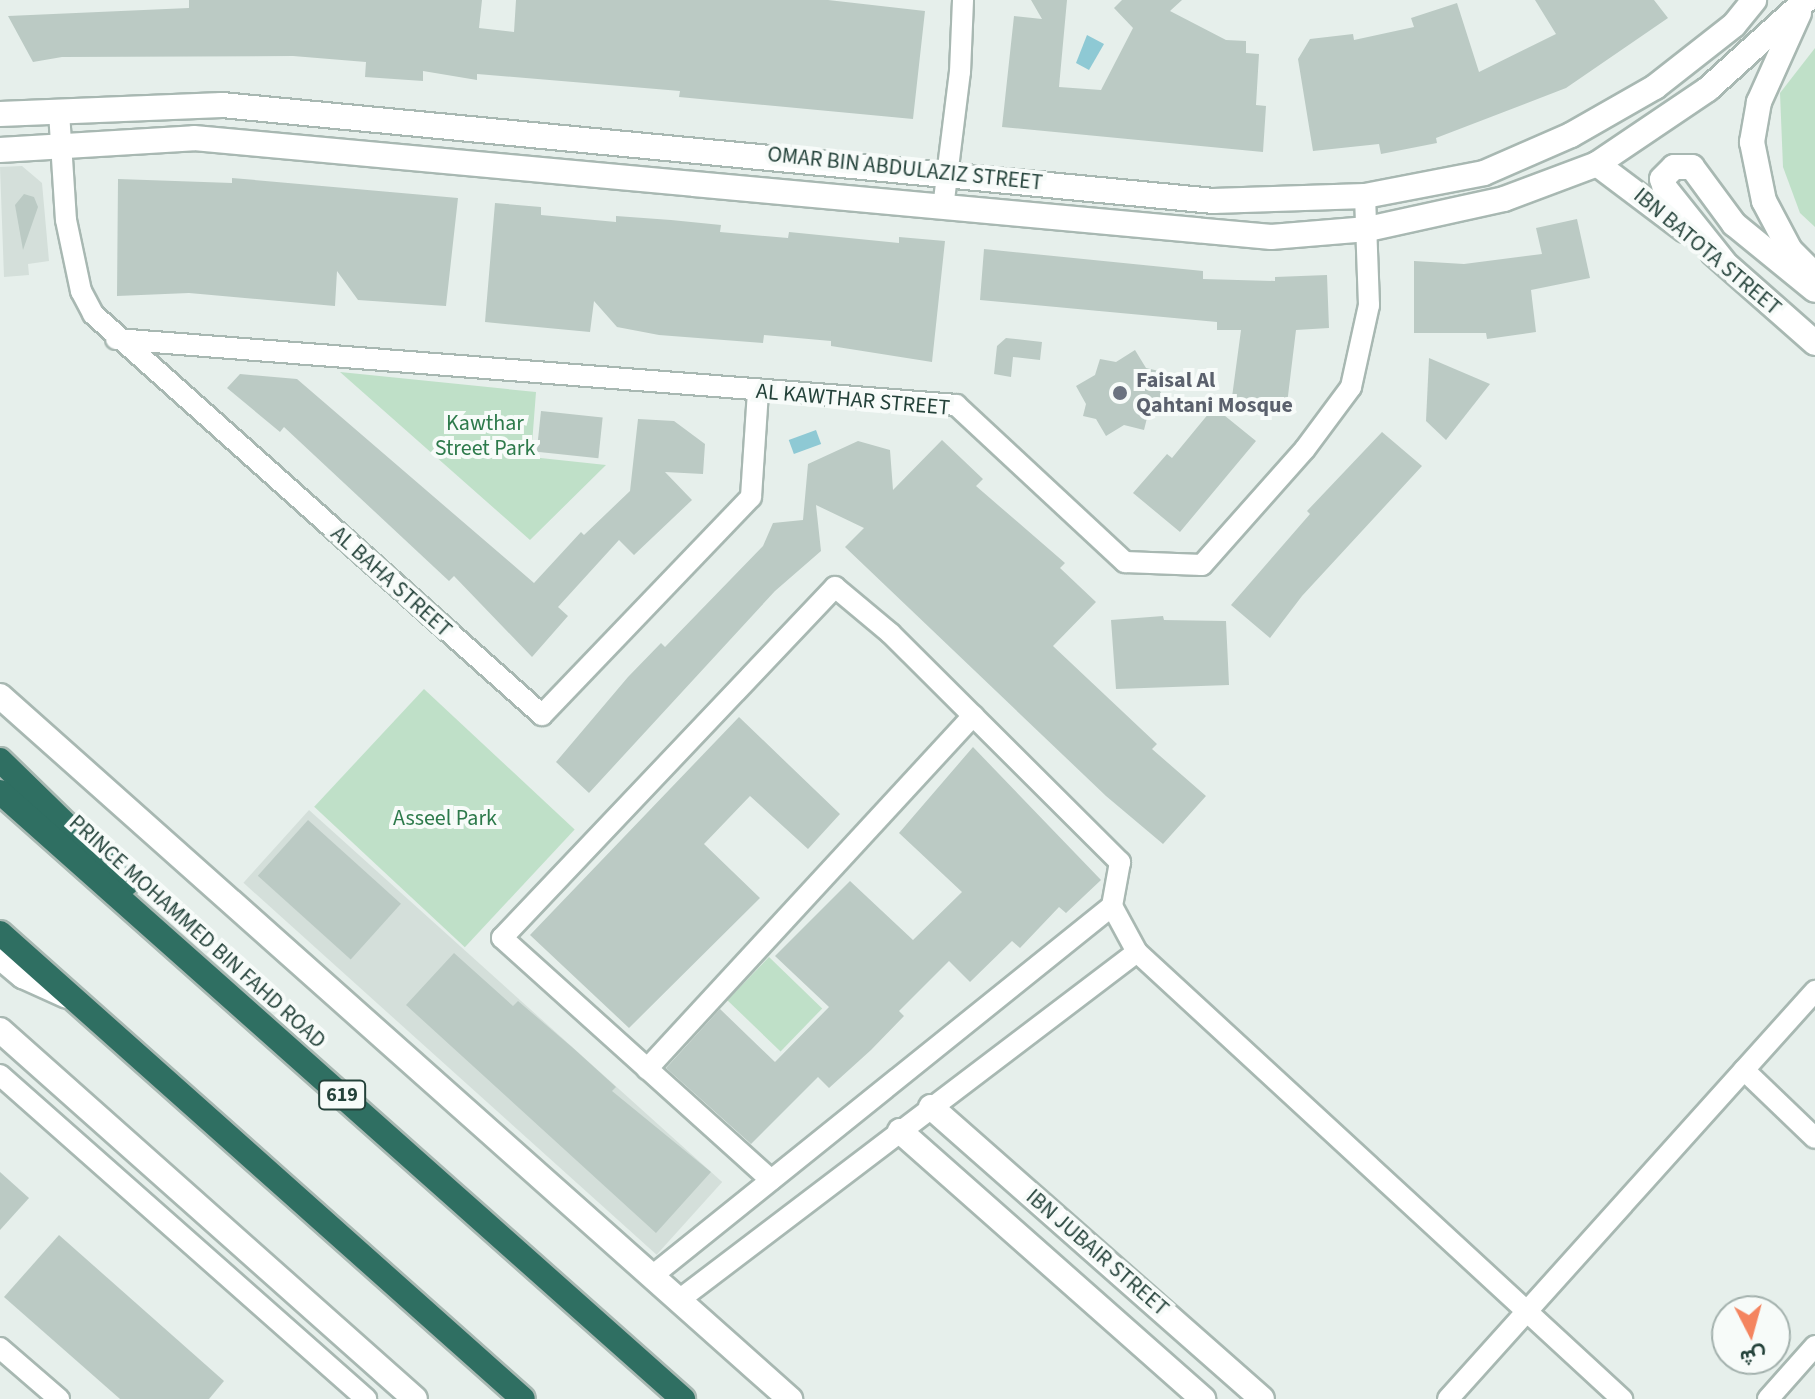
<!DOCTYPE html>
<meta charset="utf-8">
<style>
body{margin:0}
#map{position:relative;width:1815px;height:1399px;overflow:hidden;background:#e6efeb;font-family:"Source Sans 3",Vazirmatn,sans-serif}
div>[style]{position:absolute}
.built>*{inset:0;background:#d4dfda;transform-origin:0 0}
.green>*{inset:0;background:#bfe0c8;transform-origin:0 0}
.water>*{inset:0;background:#8ec9d4;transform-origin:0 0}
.building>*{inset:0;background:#bbcac4;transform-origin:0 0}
.roads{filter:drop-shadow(2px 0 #a8b8b2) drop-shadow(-2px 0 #a8b8b2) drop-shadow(0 2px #a8b8b2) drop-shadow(0 -2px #a8b8b2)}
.minor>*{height:20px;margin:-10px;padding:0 10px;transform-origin:10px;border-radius:10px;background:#fff}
.tertiary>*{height:24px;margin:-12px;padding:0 12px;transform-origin:12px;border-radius:12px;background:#fff}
.secondary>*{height:24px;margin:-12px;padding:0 12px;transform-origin:12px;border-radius:12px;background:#fff}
.motorway>*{height:24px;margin:-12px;padding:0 12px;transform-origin:12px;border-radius:12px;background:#2f6f62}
.dots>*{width:22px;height:22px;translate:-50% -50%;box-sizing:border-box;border:4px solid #f7fbf9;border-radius:50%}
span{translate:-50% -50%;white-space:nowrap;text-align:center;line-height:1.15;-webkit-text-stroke:8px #f7fbf9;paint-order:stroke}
.shield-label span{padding:2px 6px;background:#f7fbf9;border:2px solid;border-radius:6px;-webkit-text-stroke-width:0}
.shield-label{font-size:20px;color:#24423a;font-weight:700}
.street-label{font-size:22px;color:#24423a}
.worship-label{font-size:22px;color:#5b616d;font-weight:700}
.left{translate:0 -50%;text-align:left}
.park-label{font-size:22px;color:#2d7a4b}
.north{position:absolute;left:1711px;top:1295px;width:80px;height:80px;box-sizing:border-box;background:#f7fbf9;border:2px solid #a3b1ad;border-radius:50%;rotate:174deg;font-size:22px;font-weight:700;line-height:32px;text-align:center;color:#24423a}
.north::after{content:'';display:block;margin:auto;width:28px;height:36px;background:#f4845f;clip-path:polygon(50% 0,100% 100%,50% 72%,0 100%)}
</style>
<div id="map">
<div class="built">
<i style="clip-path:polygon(22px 166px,42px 183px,49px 261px,28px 264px,29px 275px,4px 277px,0 167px)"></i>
<i style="left:309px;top:810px;width:556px;height:98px;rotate:42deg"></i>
</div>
<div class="green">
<i style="clip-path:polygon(1815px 48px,1815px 227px,1800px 213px,1783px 167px,1780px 93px)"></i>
<i style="clip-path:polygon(340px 372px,536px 392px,531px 457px,606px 465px,530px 540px)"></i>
<i style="left:424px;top:689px;width:206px;height:161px;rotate:43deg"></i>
<i style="left:769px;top:957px;width:74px;height:60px;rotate:44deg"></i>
</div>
<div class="water">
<i style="clip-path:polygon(1087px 35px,1104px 44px,1089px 70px,1076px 63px)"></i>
<i style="left:816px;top:430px;width:15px;height:29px;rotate:70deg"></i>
</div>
<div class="building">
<i style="clip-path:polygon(189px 0,482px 0,479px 28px,514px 32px,516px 0,828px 0,925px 11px,913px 119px,679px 97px,680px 91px,477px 74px,477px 80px,423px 71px,423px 81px,365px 77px,366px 62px,293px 56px,62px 57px,33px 62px,8px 16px,189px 8px)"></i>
<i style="clip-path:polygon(1031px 0,1067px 0,1059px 87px,1101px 90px,1133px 28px,1114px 8px,1122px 0,1182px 0,1170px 11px,1226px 40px,1246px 41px,1246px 53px,1259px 54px,1256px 105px,1266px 106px,1263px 152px,1002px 127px,1014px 16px,1042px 19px)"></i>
<i style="clip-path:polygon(1535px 0,1654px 0,1668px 18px,1566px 88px,1436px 138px,1437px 143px,1381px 154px,1379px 144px,1313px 151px,1298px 59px,1310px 39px,1353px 34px,1354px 40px,1414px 27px,1411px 18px,1457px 3px,1479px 72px,1556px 34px)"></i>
<i style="clip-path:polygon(232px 178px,458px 198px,446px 306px,358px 300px,337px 271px,335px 306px,189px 293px,117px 296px,118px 179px,232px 183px)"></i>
<i style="clip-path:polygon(24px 194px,34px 197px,38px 207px,23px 250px,15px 205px)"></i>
<i style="clip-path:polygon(495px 203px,541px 207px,541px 215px,616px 222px,616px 216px,671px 220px,721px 225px,720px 232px,788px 238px,789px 232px,899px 243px,899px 237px,945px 241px,932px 362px,831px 346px,831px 341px,764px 335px,763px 343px,659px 335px,617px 327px,594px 301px,590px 332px,485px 322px)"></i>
<i style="clip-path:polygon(1577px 219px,1590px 278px,1531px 290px,1536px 332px,1487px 339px,1486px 333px,1414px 333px,1414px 261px,1464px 264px,1542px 254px,1536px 228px)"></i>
<i style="clip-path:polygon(984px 249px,1203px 271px,1203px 279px,1275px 281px,1275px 277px,1327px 275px,1329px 328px,1296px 330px,1287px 404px,1232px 397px,1241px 330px,1217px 330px,1217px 322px,980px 300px)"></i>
<i style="clip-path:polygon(1006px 338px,1042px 342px,1040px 360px,1013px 357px,1011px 377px,994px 374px,997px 346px)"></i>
<i style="clip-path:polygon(1135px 350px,1146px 368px,1159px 371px,1156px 384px,1165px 400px,1149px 410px,1144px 430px,1124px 425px,1106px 436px,1096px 419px,1083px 416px,1086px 404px,1076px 386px,1095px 375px,1100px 359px,1116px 362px)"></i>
<i style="clip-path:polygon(1429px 358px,1490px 384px,1446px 440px,1426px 421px)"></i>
<i style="clip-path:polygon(240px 374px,297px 379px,534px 583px,581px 532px,584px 535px,630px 491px,638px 419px,674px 421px,705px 444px,703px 474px,665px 472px,692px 500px,634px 555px,619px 540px,558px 607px,568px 616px,532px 657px,454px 576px,449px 581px,284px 427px,280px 432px,227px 388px)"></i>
<i style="clip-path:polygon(1214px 407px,1256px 441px,1180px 532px,1133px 493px,1167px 454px,1172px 458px)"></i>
<i style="left:541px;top:411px;width:62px;height:41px;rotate:6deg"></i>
<i style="clip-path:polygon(1382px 432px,1422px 466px,1302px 596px,1270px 638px,1231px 605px,1310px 514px,1307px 511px)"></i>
<i style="clip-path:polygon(942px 440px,983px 479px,976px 486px,1065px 563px,1060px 568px,1096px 602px,1053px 646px,1157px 744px,1152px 749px,1206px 796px,1163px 844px,1106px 796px,845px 547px,864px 528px,816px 505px,821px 551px,775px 591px,589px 793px,556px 762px,628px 677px,661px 643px,665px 647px,763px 546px,773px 523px,803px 520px,808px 464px,858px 441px,890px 450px,893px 490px)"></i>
<i style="clip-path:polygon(1163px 616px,1164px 620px,1226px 621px,1229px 685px,1116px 689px,1111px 620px)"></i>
<i style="clip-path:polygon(739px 717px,840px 814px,808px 849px,750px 796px,704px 844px,760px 898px,629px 1028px,530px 935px)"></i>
<i style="clip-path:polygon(973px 747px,1101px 880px,1066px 913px,1059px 907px,1020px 948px,1012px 941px,970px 982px,949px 961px,899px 1011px,904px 1016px,871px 1050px,829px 1088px,818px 1077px,751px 1144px,666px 1068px,720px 1009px,775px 1062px,829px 1007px,775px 956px,850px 881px,913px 940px,962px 892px,899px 833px)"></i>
<i style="left:308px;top:820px;width:125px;height:75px;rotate:42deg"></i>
<i style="clip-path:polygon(454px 953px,513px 1006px,518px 1001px,573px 1048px,616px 1087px,612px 1091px,711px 1172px,656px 1233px,406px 1005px)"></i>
<i style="clip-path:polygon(0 1172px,29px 1198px,0 1230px)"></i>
<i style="clip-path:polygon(59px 1235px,224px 1381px,209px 1399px,120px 1399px,4px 1297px)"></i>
</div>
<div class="roads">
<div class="minor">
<i style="left:59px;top:112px;width:108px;rotate:86.3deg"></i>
<i style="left:66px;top:220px;width:73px;rotate:78.1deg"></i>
<i style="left:81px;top:291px;width:26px;rotate:62deg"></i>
<i style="left:93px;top:314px;width:602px;rotate:41.77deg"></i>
<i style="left:542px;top:715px;width:302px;rotate:-46.2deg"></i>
<i style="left:751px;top:497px;width:105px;rotate:-86.2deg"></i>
<i style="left:943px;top:208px;width:137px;rotate:-82.9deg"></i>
<i style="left:960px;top:72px;width:72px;rotate:-87.6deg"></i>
<i style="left:116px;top:339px;width:843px;rotate:4.49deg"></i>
<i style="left:956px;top:405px;width:231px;rotate:42.9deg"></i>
<i style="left:1125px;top:562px;width:77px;rotate:2.2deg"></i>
<i style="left:1202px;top:565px;width:155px;rotate:-48.4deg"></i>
<i style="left:1305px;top:449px;width:77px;rotate:-53.4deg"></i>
<i style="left:1351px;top:387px;width:84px;rotate:-77.6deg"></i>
<i style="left:1369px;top:305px;width:109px;rotate:-92.1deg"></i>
<i style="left:647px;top:1069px;width:481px;rotate:-47.3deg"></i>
<i style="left:1744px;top:1070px;width:98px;rotate:43.8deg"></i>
<i style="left:0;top:1075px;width:489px;rotate:41.5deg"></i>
<i style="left:771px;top:1180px;width:362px;rotate:-138deg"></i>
<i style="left:502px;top:938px;width:484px;rotate:-46.5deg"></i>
<i style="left:835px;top:587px;width:72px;rotate:39.9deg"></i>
<i style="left:890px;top:633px;width:325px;rotate:44.9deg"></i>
<i style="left:1120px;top:862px;width:45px;rotate:100.3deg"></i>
<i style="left:1112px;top:906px;width:52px;rotate:61.5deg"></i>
<i style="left:1137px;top:952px;width:660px;rotate:42.67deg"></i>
<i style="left:652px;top:1276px;width:590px;rotate:-38.81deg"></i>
<i style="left:679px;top:1300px;width:575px;rotate:-37.23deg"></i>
<i style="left:0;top:1348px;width:78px;rotate:40.8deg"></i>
<i style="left:1448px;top:1399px;width:549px;rotate:-48.03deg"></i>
<i style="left:1768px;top:1399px;width:71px;rotate:-48.4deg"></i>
</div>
<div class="tertiary">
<i style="left:1799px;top:13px;width:98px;rotate:114.2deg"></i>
<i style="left:1759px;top:102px;width:41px;rotate:99.9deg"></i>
<i style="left:1752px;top:142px;width:60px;rotate:78.5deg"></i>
<i style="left:1764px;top:201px;width:55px;rotate:62deg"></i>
<i style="left:1790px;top:250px;width:30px;rotate:45deg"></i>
<i style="left:0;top:114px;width:222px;rotate:-2.3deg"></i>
<i style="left:222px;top:105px;width:996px;rotate:5.53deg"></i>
<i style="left:1213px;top:201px;width:152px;rotate:-1.9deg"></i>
<i style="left:1365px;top:196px;width:121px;rotate:-10.9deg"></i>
<i style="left:1484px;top:173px;width:95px;rotate:-23.6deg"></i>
<i style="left:1571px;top:135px;width:97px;rotate:-29.7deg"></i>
<i style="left:1655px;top:87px;width:100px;rotate:-38.1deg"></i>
<i style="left:1734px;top:25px;width:32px;rotate:-51deg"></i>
<i style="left:0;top:150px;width:194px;rotate:-3.5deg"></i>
<i style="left:194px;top:138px;width:1082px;rotate:5.25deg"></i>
<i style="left:1271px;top:237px;width:97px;rotate:-4.7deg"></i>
<i style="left:1368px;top:229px;width:139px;rotate:-12.4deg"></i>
<i style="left:1504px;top:199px;width:99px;rotate:-20.6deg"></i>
<i style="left:1597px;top:164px;width:134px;rotate:-34deg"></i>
<i style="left:1708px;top:89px;width:132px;rotate:-42.2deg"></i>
<i style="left:1597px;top:164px;width:110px;rotate:36.9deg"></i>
<i style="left:1713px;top:253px;width:136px;rotate:41.4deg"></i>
<i style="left:1724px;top:262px;width:95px;rotate:-128.6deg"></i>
<i style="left:1665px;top:188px;width:9px;rotate:-108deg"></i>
<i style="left:1662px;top:179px;width:17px;rotate:-45deg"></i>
<i style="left:1674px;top:167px;width:18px"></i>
<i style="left:1692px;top:167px;width:71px;rotate:53.6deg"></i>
<i style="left:1734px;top:224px;width:104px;rotate:39.2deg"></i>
<i style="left:931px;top:1107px;width:441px;rotate:41.4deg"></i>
<i style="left:900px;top:1131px;width:405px;rotate:41.5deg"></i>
</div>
<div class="secondary">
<i style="left:0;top:696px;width:1058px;rotate:41.67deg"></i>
<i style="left:0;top:957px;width:30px;rotate:40deg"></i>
<i style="left:23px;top:976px;width:48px;rotate:24.4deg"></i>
<i style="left:0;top:1030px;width:555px;rotate:41.64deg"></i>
</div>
<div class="motorway">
<i style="left:0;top:760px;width:177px;rotate:44.3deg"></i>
<i style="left:0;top:792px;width:914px;rotate:41.63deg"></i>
<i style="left:0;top:933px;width:700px;rotate:41.7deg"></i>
</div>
</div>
<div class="dots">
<i style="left:1120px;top:393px;background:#6b7280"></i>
</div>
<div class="shield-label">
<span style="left:342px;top:1095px">619</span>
</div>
<div class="street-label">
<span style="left:905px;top:169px;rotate:6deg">OMAR BIN ABDULAZIZ STREET</span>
<span style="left:1707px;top:252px;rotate:40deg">IBN BATOTA STREET</span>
<span style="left:853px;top:400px;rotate:5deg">AL KAWTHAR STREET</span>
<span style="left:391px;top:582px;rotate:42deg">AL BAHA STREET</span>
<span style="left:197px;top:932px;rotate:42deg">PRINCE MOHAMMED BIN FAHD ROAD</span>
<span style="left:1097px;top:1253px;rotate:41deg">IBN JUBAIR STREET</span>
</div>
<div class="worship-label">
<span class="left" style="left:1136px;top:393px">Faisal Al<br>Qahtani Mosque</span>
</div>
<div class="park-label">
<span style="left:485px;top:436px">Kawthar<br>Street Park</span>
<span style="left:445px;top:819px">Asseel Park</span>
</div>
<div class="north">ش</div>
</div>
